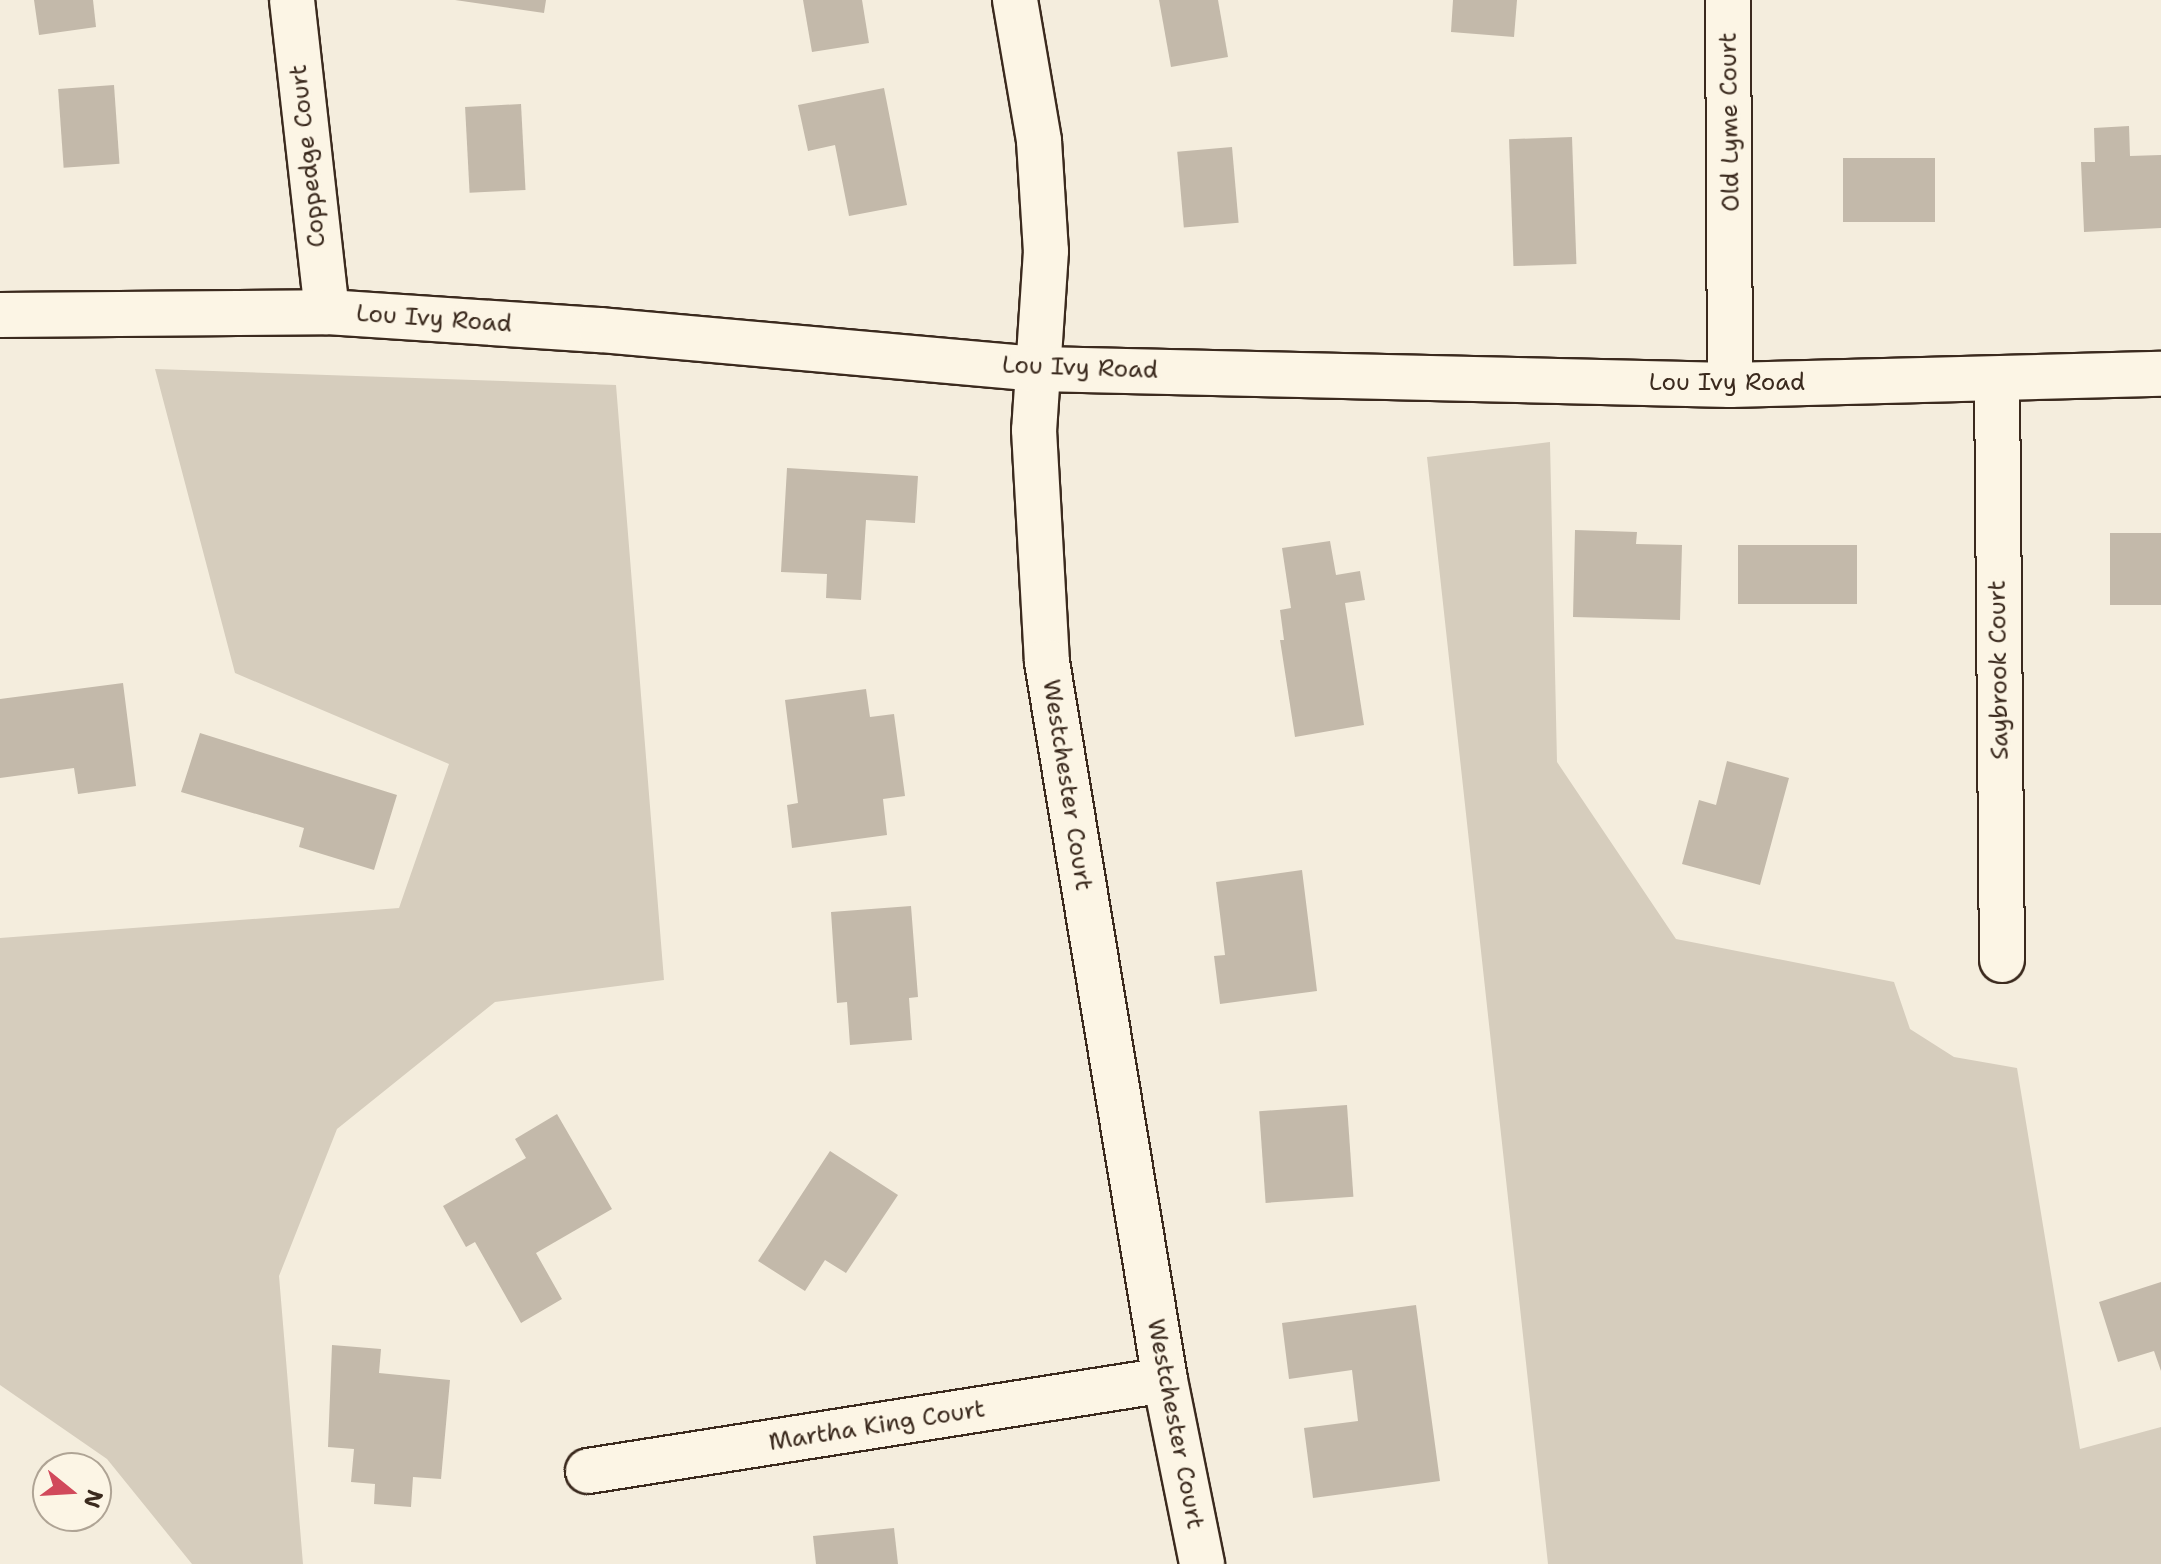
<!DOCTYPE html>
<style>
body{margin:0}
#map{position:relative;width:2161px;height:1564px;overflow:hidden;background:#f4eddd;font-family:"Shantell Sans",sans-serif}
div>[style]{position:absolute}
.green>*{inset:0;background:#d6cdbd}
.building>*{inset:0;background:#c3b9aa;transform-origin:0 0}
.roads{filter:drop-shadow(2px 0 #3b2a1e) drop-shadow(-2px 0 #3b2a1e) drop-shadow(0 2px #3b2a1e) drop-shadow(0 -2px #3b2a1e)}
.street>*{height:44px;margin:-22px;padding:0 22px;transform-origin:22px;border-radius:22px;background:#fcf5e5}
.secondary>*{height:44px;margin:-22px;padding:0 22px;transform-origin:22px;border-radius:22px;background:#fcf5e5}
span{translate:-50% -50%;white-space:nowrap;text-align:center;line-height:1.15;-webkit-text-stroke:6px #fcf5e5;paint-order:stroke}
.street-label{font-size:24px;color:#3b2a1e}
.north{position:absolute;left:32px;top:1452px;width:80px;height:80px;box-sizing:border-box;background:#fcf5e5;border:2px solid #afa495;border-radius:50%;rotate:108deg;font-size:22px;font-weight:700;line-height:32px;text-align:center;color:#3b2a1e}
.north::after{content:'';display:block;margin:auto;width:28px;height:36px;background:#d1495b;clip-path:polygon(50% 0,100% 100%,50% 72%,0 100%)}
</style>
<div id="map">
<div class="green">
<i style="clip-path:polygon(155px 369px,616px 385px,664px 980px,495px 1002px,337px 1129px,279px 1276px,303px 1564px,192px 1564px,107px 1459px,0 1385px,0 938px,399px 908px,449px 764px,235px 673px)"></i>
<i style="clip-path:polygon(1550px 442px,1557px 762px,1676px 939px,1894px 982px,1910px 1029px,1954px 1057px,2017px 1068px,2080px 1449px,2161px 1427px,2161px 1564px,1548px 1564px,1427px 457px)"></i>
</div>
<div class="building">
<i style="clip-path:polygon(34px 0,93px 0,96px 27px,39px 35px)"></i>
<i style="clip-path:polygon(455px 0,546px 0,544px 13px)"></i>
<i style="clip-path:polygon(803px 0,862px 0,869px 43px,812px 52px)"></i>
<i style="clip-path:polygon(1159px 0,1218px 0,1228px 57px,1171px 67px)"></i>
<i style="clip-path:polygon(1453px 0,1517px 0,1514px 37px,1451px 32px)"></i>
<i style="left:114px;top:85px;width:79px;height:56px;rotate:86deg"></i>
<i style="clip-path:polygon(884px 88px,907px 205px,849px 216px,835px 145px,808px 151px,798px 105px)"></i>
<i style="left:521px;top:104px;width:86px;height:56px;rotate:87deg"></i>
<i style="clip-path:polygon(2129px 126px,2130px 156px,2161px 155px,2161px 228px,2084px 232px,2081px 162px,2095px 162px,2094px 128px)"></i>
<i style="left:1572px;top:137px;width:127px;height:63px;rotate:88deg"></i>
<i style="left:1232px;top:147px;width:76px;height:55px;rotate:85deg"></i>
<i style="left:1843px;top:158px;width:92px;height:64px"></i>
<i style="clip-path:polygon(787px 468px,918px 476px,915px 523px,866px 520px,861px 600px,826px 598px,827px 574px,781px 572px)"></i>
<i style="clip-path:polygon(1575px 530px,1637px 532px,1636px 544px,1682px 545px,1680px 620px,1573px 617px)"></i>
<i style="left:2110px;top:533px;width:51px;height:72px"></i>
<i style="clip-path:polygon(1330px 541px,1336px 575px,1360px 571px,1365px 600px,1345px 603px,1364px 725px,1295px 737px,1280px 640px,1284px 640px,1280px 610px,1291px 608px,1282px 548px)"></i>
<i style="left:1738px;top:545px;width:119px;height:59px"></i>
<i style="clip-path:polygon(123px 683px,136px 786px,78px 794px,74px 768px,0 778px,0 699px)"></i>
<i style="clip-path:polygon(866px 689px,870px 717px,894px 714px,905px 796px,883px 799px,887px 835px,792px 848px,787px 805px,798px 803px,785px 700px)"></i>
<i style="clip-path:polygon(200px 733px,397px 795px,374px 870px,299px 847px,304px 828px,181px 792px)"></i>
<i style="clip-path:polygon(1727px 761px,1789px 778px,1760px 885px,1682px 864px,1699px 800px,1716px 805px)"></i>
<i style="clip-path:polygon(1302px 870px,1317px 991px,1220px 1004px,1214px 956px,1225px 955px,1216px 882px)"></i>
<i style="clip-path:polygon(911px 906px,918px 997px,909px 998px,912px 1040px,850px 1045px,847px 1002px,837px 1003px,831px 912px)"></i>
<i style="left:1347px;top:1105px;width:92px;height:88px;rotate:86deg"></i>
<i style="clip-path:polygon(557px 1114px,612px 1209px,536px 1253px,562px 1299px,521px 1323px,475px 1242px,466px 1247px,443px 1206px,526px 1158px,515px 1139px)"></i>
<i style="clip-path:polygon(830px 1151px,898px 1195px,846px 1273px,825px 1260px,805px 1291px,758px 1261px)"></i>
<i style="clip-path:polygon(2161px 1282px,2161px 1371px,2154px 1351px,2118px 1362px,2099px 1302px)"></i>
<i style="clip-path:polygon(1416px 1305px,1440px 1481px,1313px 1498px,1304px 1428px,1358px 1421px,1352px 1370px,1289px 1379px,1282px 1323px)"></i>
<i style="clip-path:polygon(332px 1345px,381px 1349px,379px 1373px,450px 1380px,441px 1479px,413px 1477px,411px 1507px,374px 1504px,375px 1484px,351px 1482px,354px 1449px,328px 1447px)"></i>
<i style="clip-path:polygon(894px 1528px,898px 1564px,816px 1564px,813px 1536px)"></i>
</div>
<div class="roads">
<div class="street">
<i style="left:292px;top:0;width:314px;rotate:83.6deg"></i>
<i style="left:1015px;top:0;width:143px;rotate:80.3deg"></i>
<i style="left:1039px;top:141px;width:110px;rotate:86.4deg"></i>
<i style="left:1046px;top:251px;width:179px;rotate:93.8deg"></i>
<i style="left:1034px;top:430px;width:232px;rotate:86.8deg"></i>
<i style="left:1047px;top:662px;width:728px;rotate:80.67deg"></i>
<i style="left:1165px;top:1380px;width:188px;rotate:78.6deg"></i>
<i style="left:1728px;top:0;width:385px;rotate:89.7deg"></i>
<i style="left:1997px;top:380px;width:580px;rotate:89.51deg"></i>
<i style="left:588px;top:1471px;width:584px;rotate:-8.96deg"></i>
</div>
<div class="secondary">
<i style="left:0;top:315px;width:327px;rotate:-0.5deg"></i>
<i style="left:327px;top:312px;width:275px;rotate:3.8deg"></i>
<i style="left:601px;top:330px;width:440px;rotate:5.1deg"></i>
<i style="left:1039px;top:369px;width:691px;rotate:1.33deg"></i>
<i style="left:1730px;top:385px;width:431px;rotate:-1.5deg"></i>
</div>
</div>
<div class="street-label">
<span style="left:1730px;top:122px;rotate:-91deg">Old Lyme Court</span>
<span style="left:308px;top:156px;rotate:-96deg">Coppedge Court</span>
<span style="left:434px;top:319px;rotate:4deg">Lou Ivy Road</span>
<span style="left:1080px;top:368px;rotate:2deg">Lou Ivy Road</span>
<span style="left:1727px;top:383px">Lou Ivy Road</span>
<span style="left:1999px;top:670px;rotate:-91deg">Saybrook Court</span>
<span style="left:1067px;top:785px;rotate:81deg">Westchester Court</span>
<span style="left:1175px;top:1424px;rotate:79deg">Westchester Court</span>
<span style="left:877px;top:1426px;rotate:-9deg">Martha King Court</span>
</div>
<div class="north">N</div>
</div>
